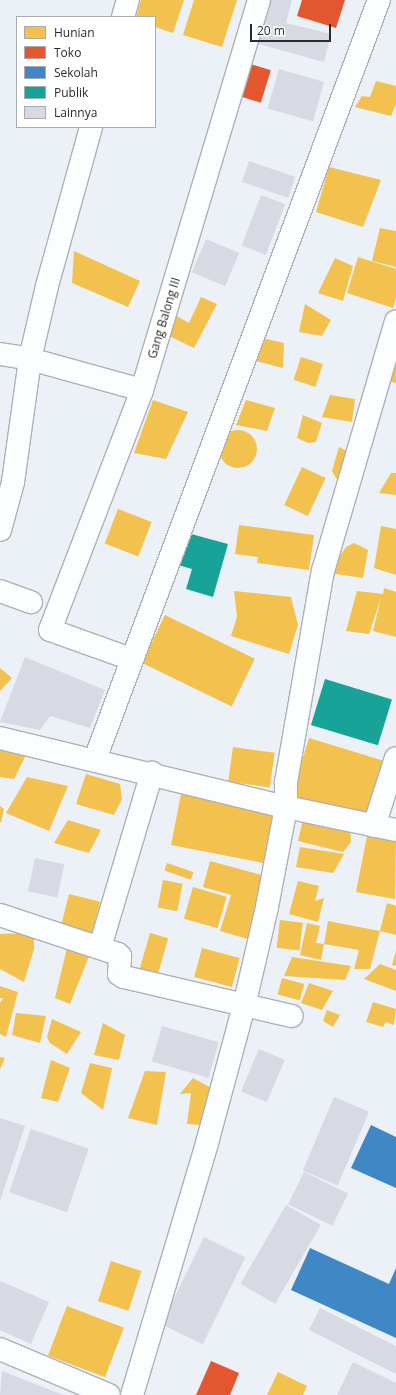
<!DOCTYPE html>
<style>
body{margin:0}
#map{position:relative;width:396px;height:1395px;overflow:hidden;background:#ebf1f6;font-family:"Open Sans",sans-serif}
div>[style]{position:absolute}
.homes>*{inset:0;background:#f2c14e;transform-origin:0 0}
.round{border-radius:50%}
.shops>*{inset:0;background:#e4572e;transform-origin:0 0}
.schools>*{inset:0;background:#3f88c5}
.public>*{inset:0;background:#17a398;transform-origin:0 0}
.building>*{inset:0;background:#d7d9e3;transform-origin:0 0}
.roads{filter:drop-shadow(1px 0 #adb1b5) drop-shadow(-1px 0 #adb1b5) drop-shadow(0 1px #adb1b5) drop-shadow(0 -1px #adb1b5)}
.street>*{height:22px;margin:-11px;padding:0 11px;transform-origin:11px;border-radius:11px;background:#fcfdfe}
span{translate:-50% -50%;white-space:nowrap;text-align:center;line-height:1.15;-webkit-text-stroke:4px #fff;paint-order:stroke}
.street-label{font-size:12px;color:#282c2f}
.legend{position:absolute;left:16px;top:16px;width:140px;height:112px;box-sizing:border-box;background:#fff;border:1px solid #a9abac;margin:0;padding:5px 7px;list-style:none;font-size:12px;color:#282c2f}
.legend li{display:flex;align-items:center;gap:8px;height:20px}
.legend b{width:20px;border:1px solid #a9abac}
.scale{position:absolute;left:250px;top:24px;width:81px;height:18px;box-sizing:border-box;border:2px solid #282c2f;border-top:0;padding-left:5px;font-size:12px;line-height:14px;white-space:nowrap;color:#282c2f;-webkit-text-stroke:3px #fff;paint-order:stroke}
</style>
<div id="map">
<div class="homes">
<i style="clip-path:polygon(141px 0,184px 0,173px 33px,155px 27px,155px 17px,136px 17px)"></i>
<i style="clip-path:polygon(194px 0,237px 0,222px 47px,183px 35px)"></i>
<i style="clip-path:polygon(376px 81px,396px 86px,396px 104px,391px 116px,355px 107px,362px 96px,370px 97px)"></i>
<i style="clip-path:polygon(329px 167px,381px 180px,363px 227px,316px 212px)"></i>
<i style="clip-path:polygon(380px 228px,396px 231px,396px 267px,372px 261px)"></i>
<i style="clip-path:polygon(74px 251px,140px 281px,128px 307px,72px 283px)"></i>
<i style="clip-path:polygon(358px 257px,396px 269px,396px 298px,393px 308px,347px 293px)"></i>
<i style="clip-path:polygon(335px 258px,353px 266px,343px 301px,318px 293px)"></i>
<i style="clip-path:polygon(201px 297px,217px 304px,194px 348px,165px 334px,175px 315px,189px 323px)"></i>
<i style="clip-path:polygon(305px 304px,331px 320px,322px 336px,299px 332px)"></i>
<i style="clip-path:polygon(262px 338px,284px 343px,283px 368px,252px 360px)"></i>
<i style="clip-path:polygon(396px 354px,396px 383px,389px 381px)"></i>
<i style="left:301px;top:357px;width:23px;height:24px;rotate:18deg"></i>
<i style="clip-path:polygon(330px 395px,355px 399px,352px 422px,322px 417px)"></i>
<i style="clip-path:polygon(153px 400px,188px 412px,166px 459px,134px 453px)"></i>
<i style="clip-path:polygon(246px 400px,275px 408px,267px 431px,236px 425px)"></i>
<i style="clip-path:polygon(303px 415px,322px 423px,316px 442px,308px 443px,297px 438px)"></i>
<i class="round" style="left:219px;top:430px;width:38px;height:38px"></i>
<i style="clip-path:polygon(339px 447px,349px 452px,342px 488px,332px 471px)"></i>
<i style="left:302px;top:467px;width:26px;height:42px;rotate:25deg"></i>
<i style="clip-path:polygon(391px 473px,396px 473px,396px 495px,379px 493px)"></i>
<i style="left:118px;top:509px;width:36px;height:37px;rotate:21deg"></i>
<i style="clip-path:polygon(239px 525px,314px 535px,309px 570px,257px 563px,258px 557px,235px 554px)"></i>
<i style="clip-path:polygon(381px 526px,396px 529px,396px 575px,374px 568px)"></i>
<i style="clip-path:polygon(354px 543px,368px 550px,363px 578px,329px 573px,346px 547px)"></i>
<i style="clip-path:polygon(384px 588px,396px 592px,396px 637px,373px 631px,381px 598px,369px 634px,346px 631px,357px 591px,383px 594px)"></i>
<i style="clip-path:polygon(234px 591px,291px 597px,298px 625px,289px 654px,231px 636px,237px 617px)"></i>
<i style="left:165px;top:615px;width:100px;height:53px;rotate:26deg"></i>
<i style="clip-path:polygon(0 668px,12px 678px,0 691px)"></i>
<i style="left:309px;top:738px;width:77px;height:60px;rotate:17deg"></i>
<i style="left:233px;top:747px;width:42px;height:35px;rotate:8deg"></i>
<i style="clip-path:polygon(0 748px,26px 755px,14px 779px,0 777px)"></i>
<i style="clip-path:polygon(86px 774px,120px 784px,122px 799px,114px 815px,76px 804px)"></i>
<i style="clip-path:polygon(27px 777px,68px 786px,49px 831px,6px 813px)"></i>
<i style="left:181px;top:794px;width:99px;height:52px;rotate:11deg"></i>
<i style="clip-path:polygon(0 806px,4px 809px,1px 823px,0 822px)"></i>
<i style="clip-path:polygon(304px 815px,350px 826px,351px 842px,343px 852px,298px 841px)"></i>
<i style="clip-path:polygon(68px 820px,101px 830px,89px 853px,54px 843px)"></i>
<i style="clip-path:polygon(367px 836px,396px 842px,395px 899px,356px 892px)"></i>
<i style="clip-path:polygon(300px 847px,344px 854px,333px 873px,296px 867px)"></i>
<i style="clip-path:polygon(210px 861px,265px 876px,248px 939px,220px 931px,231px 895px,203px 887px)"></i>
<i style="left:167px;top:863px;width:28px;height:8px;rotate:19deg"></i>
<i style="left:163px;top:880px;width:20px;height:28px;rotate:11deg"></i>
<i style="clip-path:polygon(298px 881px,319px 886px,315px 901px,324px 898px,318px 922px,289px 914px)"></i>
<i style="left:193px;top:887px;width:35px;height:33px;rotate:16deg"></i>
<i style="left:69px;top:894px;width:32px;height:32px;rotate:14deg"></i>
<i style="clip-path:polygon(387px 903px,396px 906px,396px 935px,380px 931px)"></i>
<i style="left:280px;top:920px;width:23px;height:28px;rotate:7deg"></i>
<i style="clip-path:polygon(328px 921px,380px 931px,370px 969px,354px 969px,359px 950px,324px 944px)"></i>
<i style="clip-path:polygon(307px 923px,320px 926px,316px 943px,324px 944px,321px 960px,300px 955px)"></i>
<i style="clip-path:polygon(34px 933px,34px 949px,24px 982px,0 969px,0 934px)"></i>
<i style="left:150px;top:933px;width:19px;height:38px;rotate:16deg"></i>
<i style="clip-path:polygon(67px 948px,90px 954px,70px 1004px,55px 998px)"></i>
<i style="left:202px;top:948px;width:39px;height:30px;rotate:15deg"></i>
<i style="clip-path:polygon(396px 951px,396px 966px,392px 965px)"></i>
<i style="clip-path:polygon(292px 957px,351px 966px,345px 980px,284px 976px)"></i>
<i style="clip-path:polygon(380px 964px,396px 970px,396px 991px,364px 979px)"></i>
<i style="left:282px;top:978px;width:23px;height:17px;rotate:15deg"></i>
<i style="clip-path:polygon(309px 983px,333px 991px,322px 1010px,301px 1003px)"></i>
<i style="clip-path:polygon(0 986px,18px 992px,6px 1037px,0 1034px,0 1003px,3px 998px,0 998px)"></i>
<i style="clip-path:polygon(373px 1002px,396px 1009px,394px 1025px,386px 1022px,383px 1027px,366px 1022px)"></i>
<i style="clip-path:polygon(327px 1010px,340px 1015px,333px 1027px,323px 1021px)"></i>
<i style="clip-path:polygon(16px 1013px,46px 1016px,40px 1043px,12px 1035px)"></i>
<i style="clip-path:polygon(52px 1019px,81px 1032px,67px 1054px,50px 1043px,47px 1037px)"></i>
<i style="clip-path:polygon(103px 1023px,125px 1035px,119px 1060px,94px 1055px)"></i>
<i style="clip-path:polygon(0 1057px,5px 1058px,0 1069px)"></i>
<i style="clip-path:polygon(51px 1060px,70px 1068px,58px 1102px,41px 1098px)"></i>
<i style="clip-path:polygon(90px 1063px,112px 1068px,103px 1110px,81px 1093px)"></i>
<i style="clip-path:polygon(145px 1071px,166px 1072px,157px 1125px,128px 1118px)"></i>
<i style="clip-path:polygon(193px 1078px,217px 1091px,203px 1125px,187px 1124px,191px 1093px,180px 1094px)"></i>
<i style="left:111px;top:1261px;width:32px;height:42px;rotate:18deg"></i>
<i style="left:67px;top:1306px;width:61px;height:53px;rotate:21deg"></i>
<i style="clip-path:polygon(278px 1372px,307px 1386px,303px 1395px,267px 1395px)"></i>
</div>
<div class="shops">
<i style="clip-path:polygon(302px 0,345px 0,336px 28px,297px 16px)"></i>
<i style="left:244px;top:62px;width:28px;height:34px;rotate:17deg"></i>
<i style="clip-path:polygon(211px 1361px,239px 1373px,230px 1395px,196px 1395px)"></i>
</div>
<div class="schools">
<i style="clip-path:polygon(371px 1125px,396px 1137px,396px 1188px,351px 1168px)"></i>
<i style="clip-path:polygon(310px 1248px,389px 1284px,396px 1268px,396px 1338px,291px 1290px)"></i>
</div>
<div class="public">
<i style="clip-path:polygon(180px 531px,228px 544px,213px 597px,186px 589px,192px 569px,171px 563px)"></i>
<i style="left:325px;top:679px;width:70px;height:48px;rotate:17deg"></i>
</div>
<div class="building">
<i style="clip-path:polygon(262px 0,292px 0,286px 23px,331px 34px,324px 62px,251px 42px)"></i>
<i style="left:279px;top:69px;width:47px;height:41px;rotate:16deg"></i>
<i style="left:249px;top:161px;width:49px;height:22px;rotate:19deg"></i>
<i style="left:261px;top:195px;width:26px;height:54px;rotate:21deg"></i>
<i style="left:206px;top:239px;width:36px;height:36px;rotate:23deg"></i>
<i style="clip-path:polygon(25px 657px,105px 690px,90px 728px,50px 716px,40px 730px,0 722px)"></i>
<i style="left:35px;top:858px;width:30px;height:34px;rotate:12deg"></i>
<i style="left:162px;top:1026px;width:59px;height:37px;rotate:16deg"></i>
<i style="left:259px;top:1049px;width:28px;height:46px;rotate:23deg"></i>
<i style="left:334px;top:1097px;width:38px;height:80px;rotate:23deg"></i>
<i style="clip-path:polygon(0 1118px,25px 1126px,0 1201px)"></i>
<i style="left:31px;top:1129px;width:61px;height:67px;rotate:19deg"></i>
<i style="left:304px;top:1172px;width:49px;height:36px;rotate:26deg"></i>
<i style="left:286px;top:1205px;width:40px;height:91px;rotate:30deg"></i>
<i style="left:204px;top:1237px;width:46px;height:97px;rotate:26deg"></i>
<i style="clip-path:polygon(0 1281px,49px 1302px,31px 1344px,0 1330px)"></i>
<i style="clip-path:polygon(320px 1308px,396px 1346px,396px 1374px,309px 1330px)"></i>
<i style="clip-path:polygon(353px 1362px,396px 1383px,396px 1395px,337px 1395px)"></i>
<i style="clip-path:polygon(2px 1371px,63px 1395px,0 1395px)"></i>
</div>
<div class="roads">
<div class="street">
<i style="left:123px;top:17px;width:18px;rotate:-74deg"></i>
<i style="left:0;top:354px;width:30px;rotate:9deg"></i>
<i style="left:30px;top:359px;width:116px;rotate:15.5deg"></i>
<i style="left:0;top:530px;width:50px;rotate:-74.8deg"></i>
<i style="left:13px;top:482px;width:124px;rotate:-82.1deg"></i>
<i style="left:30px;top:359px;width:75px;rotate:-76.9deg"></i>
<i style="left:47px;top:286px;width:165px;rotate:-74.5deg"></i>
<i style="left:0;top:591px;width:33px;rotate:20deg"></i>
<i style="left:131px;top:659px;width:86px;rotate:-160.3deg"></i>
<i style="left:50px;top:630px;width:257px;rotate:-69deg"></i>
<i style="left:142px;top:390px;width:407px;rotate:-73.3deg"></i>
<i style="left:0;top:738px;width:294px;rotate:13.6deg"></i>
<i style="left:286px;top:807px;width:112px;rotate:11.8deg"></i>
<i style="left:95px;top:759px;width:810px;rotate:-69.49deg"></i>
<i style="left:374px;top:826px;width:71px;rotate:-72.1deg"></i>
<i style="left:0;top:915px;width:124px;rotate:18.3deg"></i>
<i style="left:118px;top:954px;width:3px;rotate:45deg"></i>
<i style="left:120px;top:956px;width:18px;rotate:93deg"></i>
<i style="left:119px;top:974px;width:6px;rotate:31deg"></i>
<i style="left:124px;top:977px;width:172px;rotate:13.1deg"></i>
<i style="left:100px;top:947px;width:182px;rotate:-73.4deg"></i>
<i style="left:0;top:1349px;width:118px;rotate:22.9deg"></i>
<i style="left:132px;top:1395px;width:263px;rotate:-73.4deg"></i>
<i style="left:207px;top:1143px;width:142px;rotate:-74.9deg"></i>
<i style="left:244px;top:1006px;width:102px;rotate:-76.9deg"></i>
<i style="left:267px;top:907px;width:102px;rotate:-79.2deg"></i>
<i style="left:286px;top:807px;width:25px;rotate:-90deg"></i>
<i style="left:286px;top:782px;width:214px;rotate:-80.1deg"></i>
<i style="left:323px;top:571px;width:260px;rotate:-73.7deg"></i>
</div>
</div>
<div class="street-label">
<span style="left:164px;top:318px;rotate:-73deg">Gang Balong III</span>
</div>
<ul class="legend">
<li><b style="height:11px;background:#f2c14e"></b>Hunian</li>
<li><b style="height:11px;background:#e4572e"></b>Toko</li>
<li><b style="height:11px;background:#3f88c5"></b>Sekolah</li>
<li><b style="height:11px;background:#17a398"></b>Publik</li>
<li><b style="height:11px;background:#d7d9e3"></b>Lainnya</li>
</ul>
<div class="scale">20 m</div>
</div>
